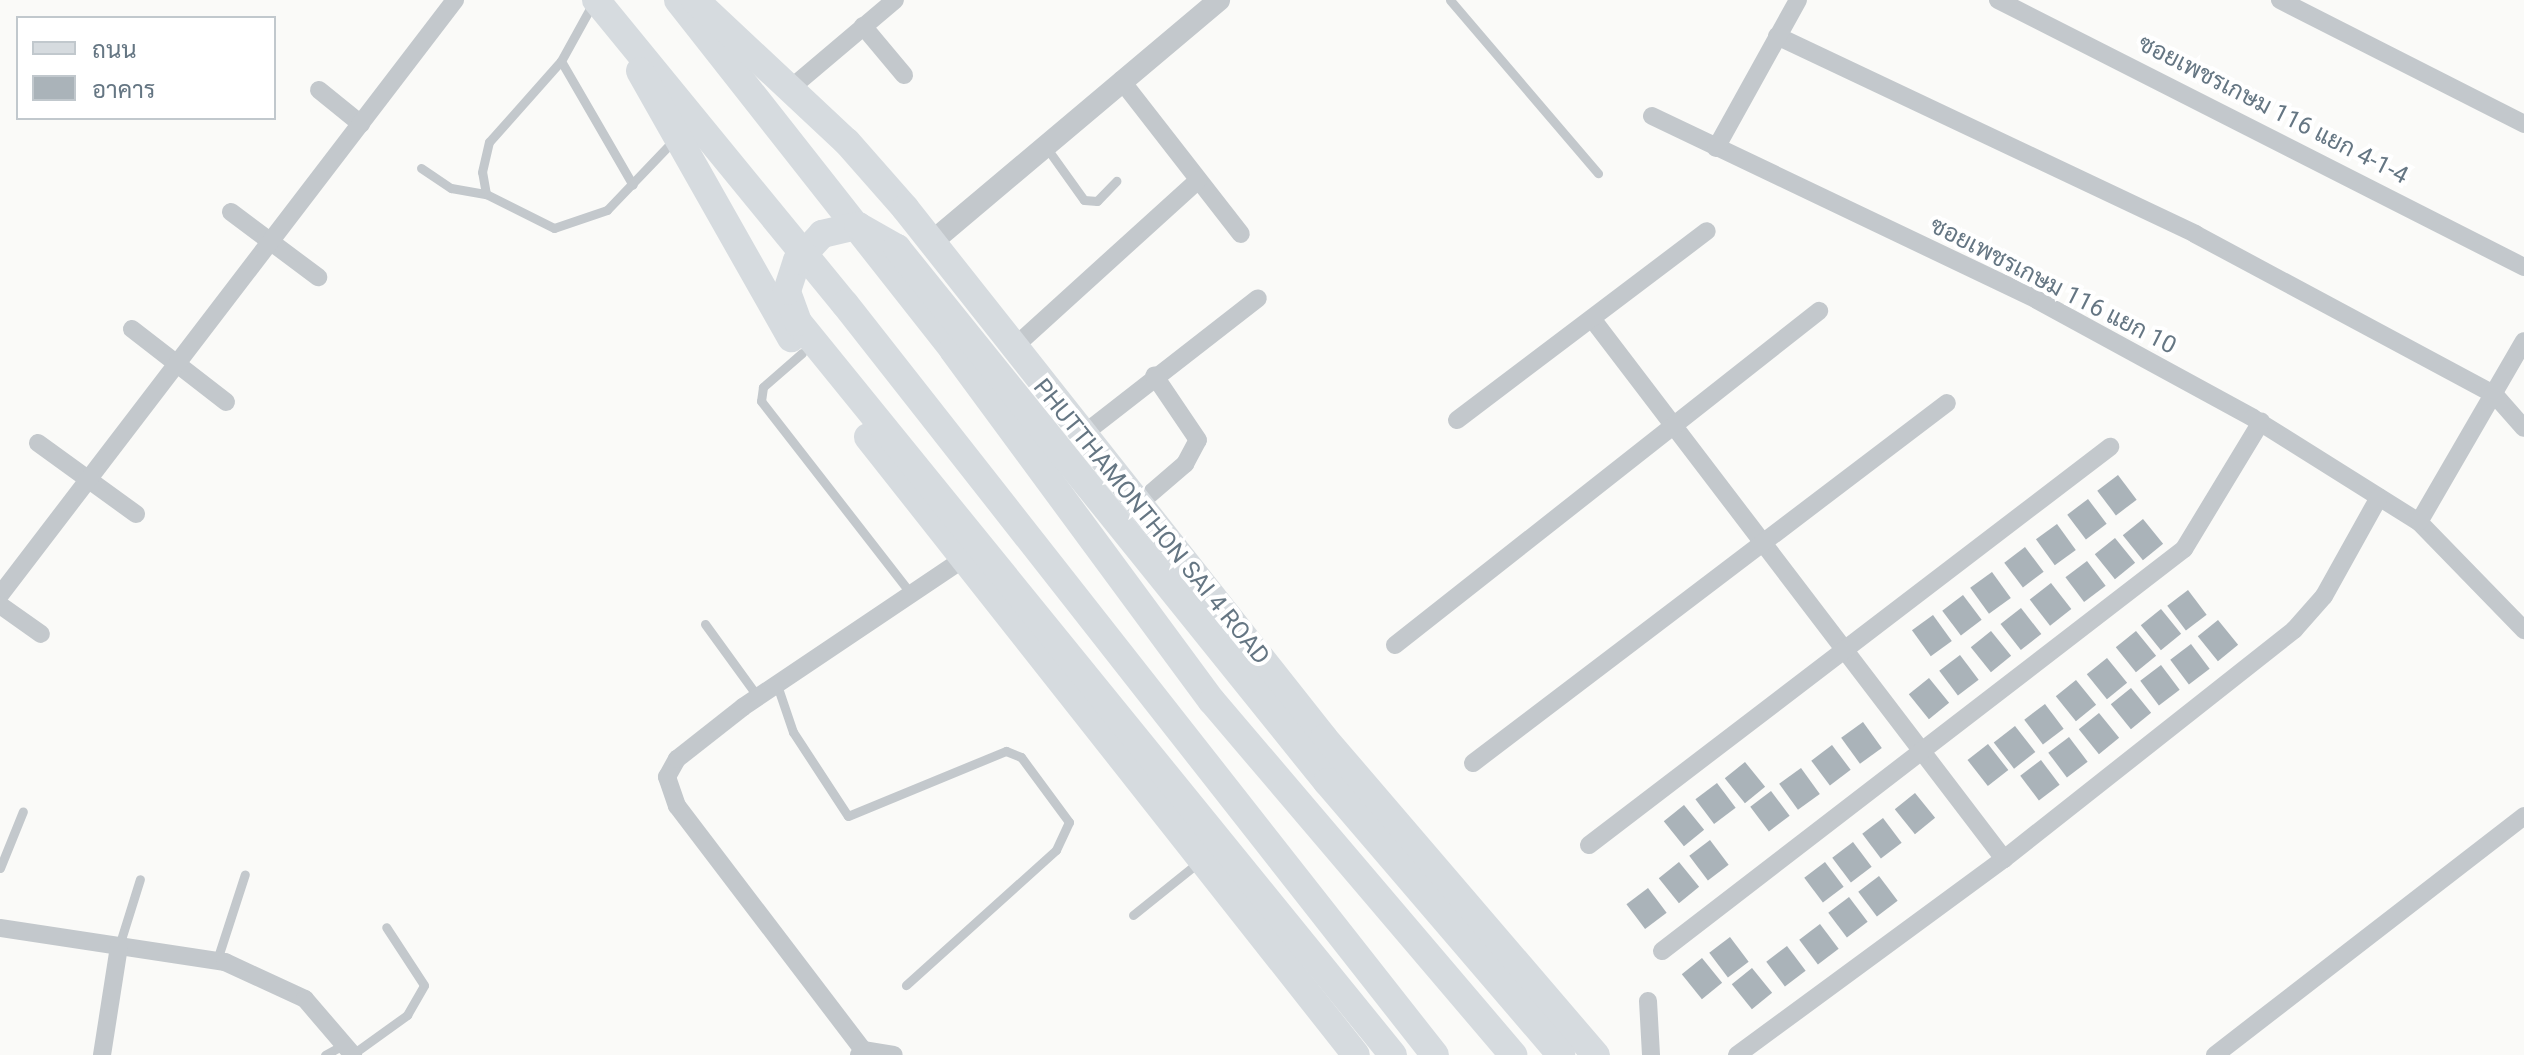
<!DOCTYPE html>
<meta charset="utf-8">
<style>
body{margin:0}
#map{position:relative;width:2524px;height:1055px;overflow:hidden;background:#fafaf8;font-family:Roboto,Sarabun,sans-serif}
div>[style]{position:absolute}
.building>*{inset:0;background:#aab3b9;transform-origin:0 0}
.service>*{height:9px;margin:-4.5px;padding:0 4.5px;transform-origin:4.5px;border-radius:4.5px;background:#c3c8cc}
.minor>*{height:18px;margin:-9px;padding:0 9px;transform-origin:9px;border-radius:9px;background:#c3c8cc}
.tertiary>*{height:22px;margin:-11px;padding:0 11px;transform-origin:11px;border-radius:11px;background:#c3c8cc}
.primary>*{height:28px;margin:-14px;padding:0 14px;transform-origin:14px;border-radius:14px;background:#d6dbdf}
span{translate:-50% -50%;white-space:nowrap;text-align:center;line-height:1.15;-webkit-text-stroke:8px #fff;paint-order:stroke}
.street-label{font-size:24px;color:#657683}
.legend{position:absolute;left:16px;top:16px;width:260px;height:104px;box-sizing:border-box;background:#fff;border:2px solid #c1c8cd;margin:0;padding:10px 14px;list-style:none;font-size:24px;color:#657683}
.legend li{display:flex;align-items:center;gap:16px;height:40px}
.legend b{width:40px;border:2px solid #c1c8cd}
</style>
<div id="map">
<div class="building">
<i style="left:2118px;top:475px;width:31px;height:26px;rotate:53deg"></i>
<i style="left:2088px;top:499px;width:31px;height:26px;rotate:53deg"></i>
<i style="left:2143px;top:519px;width:32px;height:26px;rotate:51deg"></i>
<i style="left:2057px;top:524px;width:32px;height:26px;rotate:54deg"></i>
<i style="left:2115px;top:538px;width:32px;height:26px;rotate:51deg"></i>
<i style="left:2025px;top:547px;width:31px;height:26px;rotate:53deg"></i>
<i style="left:2087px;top:561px;width:31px;height:27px;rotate:53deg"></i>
<i style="left:1992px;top:572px;width:32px;height:27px;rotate:54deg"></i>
<i style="left:2051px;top:583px;width:33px;height:27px;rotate:52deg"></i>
<i style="left:2188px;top:590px;width:31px;height:26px;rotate:53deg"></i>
<i style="left:1963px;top:595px;width:31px;height:26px;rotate:53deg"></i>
<i style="left:2021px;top:608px;width:33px;height:26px;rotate:52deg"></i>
<i style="left:2161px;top:609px;width:32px;height:26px;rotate:51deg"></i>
<i style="left:1933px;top:615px;width:32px;height:26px;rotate:54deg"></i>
<i style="left:2218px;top:620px;width:32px;height:26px;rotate:51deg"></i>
<i style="left:1991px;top:631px;width:32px;height:26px;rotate:51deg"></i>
<i style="left:2136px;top:631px;width:32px;height:26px;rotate:51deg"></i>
<i style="left:2191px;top:644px;width:31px;height:26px;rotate:53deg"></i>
<i style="left:1960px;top:655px;width:31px;height:26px;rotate:53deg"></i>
<i style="left:2107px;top:658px;width:32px;height:26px;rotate:51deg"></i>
<i style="left:2161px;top:665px;width:31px;height:26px;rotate:53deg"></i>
<i style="left:1929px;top:678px;width:32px;height:26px;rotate:51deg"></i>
<i style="left:2076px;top:680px;width:32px;height:26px;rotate:51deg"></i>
<i style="left:2131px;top:688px;width:32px;height:26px;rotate:51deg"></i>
<i style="left:2045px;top:704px;width:31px;height:26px;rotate:53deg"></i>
<i style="left:2099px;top:713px;width:32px;height:26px;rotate:51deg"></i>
<i style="left:1863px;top:722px;width:32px;height:27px;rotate:54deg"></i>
<i style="left:2015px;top:726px;width:33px;height:27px;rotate:52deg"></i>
<i style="left:2069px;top:737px;width:31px;height:26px;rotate:53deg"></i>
<i style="left:1988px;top:744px;width:33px;height:26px;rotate:52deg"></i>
<i style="left:1832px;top:745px;width:31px;height:26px;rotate:53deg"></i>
<i style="left:2041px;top:760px;width:31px;height:26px;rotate:53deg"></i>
<i style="left:1745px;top:762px;width:32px;height:26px;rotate:51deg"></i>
<i style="left:1801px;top:768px;width:32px;height:27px;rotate:54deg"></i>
<i style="left:1717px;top:783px;width:31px;height:27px;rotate:53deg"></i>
<i style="left:1771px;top:791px;width:31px;height:26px;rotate:53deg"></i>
<i style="left:1915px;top:793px;width:32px;height:26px;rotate:51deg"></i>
<i style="left:1684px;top:805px;width:32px;height:26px;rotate:51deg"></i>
<i style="left:1883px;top:818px;width:31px;height:26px;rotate:53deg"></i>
<i style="left:1710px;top:840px;width:31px;height:26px;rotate:53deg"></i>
<i style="left:1853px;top:842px;width:31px;height:26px;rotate:53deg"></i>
<i style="left:1679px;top:862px;width:32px;height:26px;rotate:51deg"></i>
<i style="left:1825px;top:862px;width:31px;height:26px;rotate:53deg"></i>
<i style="left:1879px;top:876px;width:31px;height:26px;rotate:53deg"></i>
<i style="left:1648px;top:888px;width:31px;height:27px;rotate:53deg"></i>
<i style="left:1849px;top:897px;width:31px;height:26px;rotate:53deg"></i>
<i style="left:1820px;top:924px;width:31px;height:26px;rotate:53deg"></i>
<i style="left:1730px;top:937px;width:31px;height:26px;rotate:53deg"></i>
<i style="left:1787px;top:946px;width:31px;height:26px;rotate:53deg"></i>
<i style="left:1702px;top:958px;width:32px;height:26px;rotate:51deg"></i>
<i style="left:1752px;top:968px;width:32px;height:26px;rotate:51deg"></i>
</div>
<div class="service">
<i style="left:1450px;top:0;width:228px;rotate:49.5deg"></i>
<i style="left:561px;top:61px;width:143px;rotate:59.9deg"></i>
<i style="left:1046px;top:147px;width:65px;rotate:54.4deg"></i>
<i style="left:1084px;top:200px;width:13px;rotate:4deg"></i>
<i style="left:1097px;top:201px;width:28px;rotate:-46deg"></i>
<i style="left:421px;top:168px;width:36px;rotate:34deg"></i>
<i style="left:451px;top:188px;width:36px;rotate:10deg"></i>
<i style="left:486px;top:194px;width:76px;rotate:26.6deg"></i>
<i style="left:554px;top:228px;width:56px;rotate:-18.8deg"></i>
<i style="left:607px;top:210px;width:95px;rotate:-46.3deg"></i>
<i style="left:486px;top:194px;width:22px;rotate:-100deg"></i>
<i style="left:482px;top:172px;width:31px;rotate:-77deg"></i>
<i style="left:489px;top:142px;width:108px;rotate:-48.4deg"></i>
<i style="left:561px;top:61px;width:66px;rotate:-61.1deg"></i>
<i style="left:802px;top:353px;width:52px;rotate:138.9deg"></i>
<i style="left:763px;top:387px;width:14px;rotate:98deg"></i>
<i style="left:761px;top:401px;width:247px;rotate:52.1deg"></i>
<i style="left:705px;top:624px;width:90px;rotate:54deg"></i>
<i style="left:777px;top:685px;width:50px;rotate:71.2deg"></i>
<i style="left:793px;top:732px;width:100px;rotate:56.8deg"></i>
<i style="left:848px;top:816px;width:171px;rotate:-22.4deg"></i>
<i style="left:1006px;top:751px;width:16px;rotate:22deg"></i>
<i style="left:1021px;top:757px;width:81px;rotate:53.6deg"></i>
<i style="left:1069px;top:822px;width:31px;rotate:115deg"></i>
<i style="left:1056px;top:850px;width:202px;rotate:138deg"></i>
<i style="left:0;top:868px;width:61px;rotate:-68deg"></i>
<i style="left:1133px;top:915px;width:85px;rotate:-38.8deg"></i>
<i style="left:119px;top:946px;width:70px;rotate:-72.6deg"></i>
<i style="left:217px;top:960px;width:90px;rotate:-72deg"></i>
<i style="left:353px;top:1054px;width:67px;rotate:-35.8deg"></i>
<i style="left:407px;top:1015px;width:34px;rotate:-60deg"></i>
<i style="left:424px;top:985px;width:69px;rotate:-123.2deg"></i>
<i style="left:325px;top:1055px;width:23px;rotate:-29deg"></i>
</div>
<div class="minor">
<i style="left:1998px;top:0;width:590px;rotate:26.91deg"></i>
<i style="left:2280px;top:0;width:274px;rotate:26.9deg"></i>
<i style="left:863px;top:26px;width:64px;rotate:50.1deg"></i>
<i style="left:1777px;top:36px;width:463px;rotate:25.3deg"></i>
<i style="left:2195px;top:234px;width:339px;rotate:28.2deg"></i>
<i style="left:2494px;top:394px;width:45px;rotate:48.6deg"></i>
<i style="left:1121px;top:80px;width:195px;rotate:52.1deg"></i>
<i style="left:791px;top:88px;width:136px;rotate:-40.2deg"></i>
<i style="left:319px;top:90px;width:54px;rotate:39deg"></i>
<i style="left:1652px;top:116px;width:427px;rotate:25.5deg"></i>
<i style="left:2037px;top:300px;width:246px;rotate:28.6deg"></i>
<i style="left:2253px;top:418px;width:196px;rotate:32.1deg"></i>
<i style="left:2419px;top:522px;width:151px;rotate:45.8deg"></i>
<i style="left:1716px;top:148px;width:169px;rotate:-61deg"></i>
<i style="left:231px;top:212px;width:109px;rotate:36.8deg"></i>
<i style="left:1593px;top:320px;width:678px;rotate:52.67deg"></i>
<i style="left:132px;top:329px;width:119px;rotate:37.8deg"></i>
<i style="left:1013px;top:348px;width:250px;rotate:-42.2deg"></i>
<i style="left:1457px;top:420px;width:313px;rotate:-37.1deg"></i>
<i style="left:1081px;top:436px;width:224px;rotate:-37.9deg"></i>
<i style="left:38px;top:443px;width:121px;rotate:35.9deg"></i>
<i style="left:1136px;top:506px;width:65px;rotate:-40.6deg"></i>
<i style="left:1185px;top:464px;width:27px;rotate:-62deg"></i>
<i style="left:1198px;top:440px;width:78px;rotate:-124.1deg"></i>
<i style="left:2419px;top:522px;width:209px;rotate:-59.9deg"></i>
<i style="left:0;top:595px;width:749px;rotate:-52.59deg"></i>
<i style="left:0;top:605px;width:50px;rotate:35.3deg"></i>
<i style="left:1395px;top:645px;width:540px;rotate:-38.23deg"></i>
<i style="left:1473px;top:763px;width:595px;rotate:-37.22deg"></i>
<i style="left:1589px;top:845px;width:656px;rotate:-37.38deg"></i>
<i style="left:0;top:928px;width:228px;rotate:8.6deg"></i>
<i style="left:225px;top:962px;width:88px;rotate:24.8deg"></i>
<i style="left:305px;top:999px;width:74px;rotate:49.4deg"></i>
<i style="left:1662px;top:951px;width:659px;rotate:-37.6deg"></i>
<i style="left:2184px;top:549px;width:149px;rotate:-58.8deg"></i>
<i style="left:1648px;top:1001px;width:54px;rotate:86.8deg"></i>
<i style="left:863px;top:1050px;width:31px;rotate:9deg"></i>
<i style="left:102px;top:1055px;width:110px;rotate:-81.1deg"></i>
<i style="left:859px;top:1055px;width:6px;rotate:-51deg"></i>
<i style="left:863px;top:1050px;width:307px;rotate:-127.3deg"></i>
<i style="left:677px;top:806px;width:31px;rotate:-109deg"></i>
<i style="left:667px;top:777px;width:21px;rotate:-61deg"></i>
<i style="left:677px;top:759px;width:84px;rotate:-38.2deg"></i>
<i style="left:743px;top:707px;width:264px;rotate:-33.9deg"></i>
<i style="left:1737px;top:1055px;width:331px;rotate:-36.3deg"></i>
<i style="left:2004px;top:859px;width:370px;rotate:-38.3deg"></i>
<i style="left:2294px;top:630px;width:45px;rotate:-48.6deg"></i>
<i style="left:2324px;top:596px;width:113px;rotate:-60.9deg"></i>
<i style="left:2215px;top:1055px;width:391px;rotate:-37.7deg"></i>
</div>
<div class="tertiary">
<i style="left:933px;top:241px;width:374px;rotate:-40.1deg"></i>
</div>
<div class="primary">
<i style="left:596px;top:0;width:393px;rotate:50.7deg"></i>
<i style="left:845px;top:304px;width:955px;rotate:51.85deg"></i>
<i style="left:678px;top:0;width:445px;rotate:51.8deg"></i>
<i style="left:953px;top:350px;width:436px;rotate:53.6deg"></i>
<i style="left:1212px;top:701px;width:465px;rotate:49.6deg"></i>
<i style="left:695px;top:0;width:208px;rotate:43.1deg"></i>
<i style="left:847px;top:142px;width:88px;rotate:48.7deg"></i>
<i style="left:905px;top:208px;width:676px;rotate:51.67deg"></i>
<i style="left:1324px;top:738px;width:418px;rotate:49.4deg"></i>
<i style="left:640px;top:71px;width:307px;rotate:60.5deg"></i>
<i style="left:868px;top:437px;width:787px;rotate:51.7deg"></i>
<i style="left:1393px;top:1055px;width:944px;rotate:-129.07deg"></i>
<i style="left:798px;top:322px;width:33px;rotate:-110deg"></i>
<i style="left:787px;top:291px;width:32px;rotate:-72deg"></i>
<i style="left:797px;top:261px;width:37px;rotate:-47deg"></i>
<i style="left:822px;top:234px;width:37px;rotate:-13deg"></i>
<i style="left:858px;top:226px;width:45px;rotate:29.4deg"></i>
<i style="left:897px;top:248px;width:686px;rotate:51.16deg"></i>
<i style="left:1327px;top:782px;width:360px;rotate:49.4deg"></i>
</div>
<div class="street-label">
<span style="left:2273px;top:110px;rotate:27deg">ซอยเพชรเกษม 116 แยก 4-1-4</span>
<span style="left:2053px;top:286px;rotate:27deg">ซอยเพชรเกษม 116 แยก 10</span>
<span style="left:1151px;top:522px;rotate:51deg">PHUTTHAMONTHON SAI 4 ROAD</span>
</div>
<ul class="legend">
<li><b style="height:10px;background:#d6dbdf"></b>ถนน</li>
<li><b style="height:22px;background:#aab3b9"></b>อาคาร</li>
</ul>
</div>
